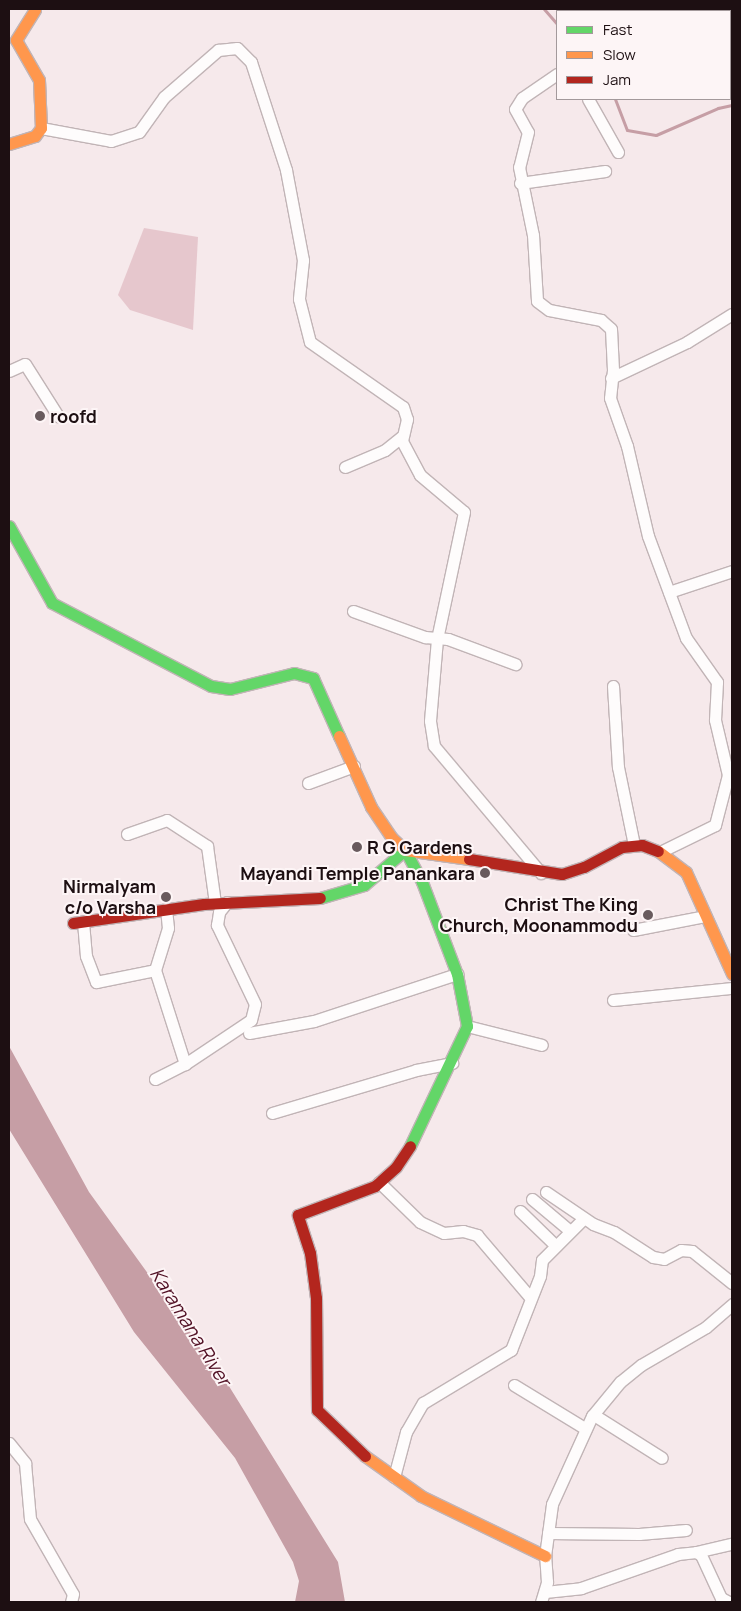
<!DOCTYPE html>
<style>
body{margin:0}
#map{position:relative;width:741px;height:1611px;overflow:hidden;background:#f6e9eb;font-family:Manrope,sans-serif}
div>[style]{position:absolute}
.green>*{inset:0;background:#e6c7cd}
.water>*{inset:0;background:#c69ea5}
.stream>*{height:3px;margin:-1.5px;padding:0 1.5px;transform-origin:1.5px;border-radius:1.5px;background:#c69ea5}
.roads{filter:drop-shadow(1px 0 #c1b4b6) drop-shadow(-1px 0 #c1b4b6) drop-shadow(0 1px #c1b4b6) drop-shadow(0 -1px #c1b4b6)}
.street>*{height:11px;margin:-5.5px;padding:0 5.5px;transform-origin:5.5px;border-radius:5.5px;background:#fefcfc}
.fast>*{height:11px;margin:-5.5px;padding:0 5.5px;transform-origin:5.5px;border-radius:5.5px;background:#63d668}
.slow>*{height:11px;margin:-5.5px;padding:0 5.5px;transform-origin:5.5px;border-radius:5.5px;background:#ff974d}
.jam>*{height:11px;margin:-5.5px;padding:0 5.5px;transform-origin:5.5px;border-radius:5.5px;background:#b3261e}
.dots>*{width:14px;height:14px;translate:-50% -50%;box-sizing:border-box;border:2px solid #fdf5f6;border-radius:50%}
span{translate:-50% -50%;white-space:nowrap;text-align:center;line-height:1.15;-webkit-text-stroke:4px #fdf5f6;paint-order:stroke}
.poi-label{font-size:18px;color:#1d0f12;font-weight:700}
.left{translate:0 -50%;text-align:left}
.right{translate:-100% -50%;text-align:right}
.water-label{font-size:19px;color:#511024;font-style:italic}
.frame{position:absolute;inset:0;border:10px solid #1d0f12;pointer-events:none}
.legend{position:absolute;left:556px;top:10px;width:175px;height:90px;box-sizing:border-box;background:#fdf5f6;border:1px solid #a3999b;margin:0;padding:6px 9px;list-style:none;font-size:15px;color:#1d0f12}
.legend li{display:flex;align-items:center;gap:10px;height:25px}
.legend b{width:25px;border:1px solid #a3999b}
</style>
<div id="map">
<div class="green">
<i style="clip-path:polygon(144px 228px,198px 237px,193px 330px,130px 310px,118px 295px)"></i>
</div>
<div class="water">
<i style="clip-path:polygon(9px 1046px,89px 1192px,227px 1383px,338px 1562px,345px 1602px,295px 1602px,299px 1581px,293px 1562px,235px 1458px,134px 1332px,9px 1129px)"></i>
</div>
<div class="stream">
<i style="left:544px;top:9px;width:20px;rotate:49deg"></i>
<i style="left:615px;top:99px;width:33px;rotate:69deg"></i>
<i style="left:627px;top:130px;width:29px;rotate:10deg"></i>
<i style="left:656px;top:135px;width:68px;rotate:-23.5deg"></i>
<i style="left:718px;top:108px;width:14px;rotate:-12deg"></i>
</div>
<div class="roads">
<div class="street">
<i style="left:653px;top:11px;width:4px;rotate:-27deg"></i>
<i style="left:557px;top:74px;width:42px;rotate:145.6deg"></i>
<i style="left:522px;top:98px;width:13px;rotate:122deg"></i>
<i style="left:515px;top:109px;width:26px;rotate:61deg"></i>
<i style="left:528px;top:132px;width:36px;rotate:104deg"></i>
<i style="left:519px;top:167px;width:69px;rotate:78.4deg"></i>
<i style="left:533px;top:235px;width:66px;rotate:86.5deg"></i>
<i style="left:537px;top:301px;width:15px;rotate:37deg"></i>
<i style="left:549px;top:310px;width:53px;rotate:10.9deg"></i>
<i style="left:601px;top:320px;width:13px;rotate:42deg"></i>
<i style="left:611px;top:329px;width:41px;rotate:87.2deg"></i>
<i style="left:613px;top:370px;width:28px;rotate:96deg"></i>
<i style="left:610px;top:398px;width:51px;rotate:70.5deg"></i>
<i style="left:627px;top:446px;width:92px;rotate:76.9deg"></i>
<i style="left:648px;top:536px;width:109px;rotate:69.6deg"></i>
<i style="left:686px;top:638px;width:54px;rotate:54.8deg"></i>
<i style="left:717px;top:682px;width:38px;rotate:93deg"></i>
<i style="left:715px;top:720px;width:57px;rotate:76.7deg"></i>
<i style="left:728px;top:775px;width:52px;rotate:104.6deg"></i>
<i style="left:715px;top:825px;width:61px;rotate:153.9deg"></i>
<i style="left:588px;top:99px;width:61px;rotate:60.5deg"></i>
<i style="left:41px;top:128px;width:71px;rotate:10.5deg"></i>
<i style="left:111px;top:141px;width:29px;rotate:-18deg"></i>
<i style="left:139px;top:132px;width:43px;rotate:-54.5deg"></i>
<i style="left:164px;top:97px;width:72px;rotate:-41deg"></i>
<i style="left:218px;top:50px;width:19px;rotate:-6deg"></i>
<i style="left:237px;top:48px;width:20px;rotate:45deg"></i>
<i style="left:251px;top:62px;width:114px;rotate:72deg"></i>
<i style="left:286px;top:170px;width:92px;rotate:79.3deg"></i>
<i style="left:303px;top:260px;width:39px;rotate:96deg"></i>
<i style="left:299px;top:299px;width:44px;rotate:75.7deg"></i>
<i style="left:310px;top:342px;width:113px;rotate:35deg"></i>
<i style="left:403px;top:407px;width:13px;rotate:72deg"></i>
<i style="left:407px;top:419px;width:23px;rotate:103deg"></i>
<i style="left:402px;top:441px;width:38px;rotate:62deg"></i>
<i style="left:420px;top:475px;width:57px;rotate:40.1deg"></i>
<i style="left:464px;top:512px;width:130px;rotate:102deg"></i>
<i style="left:437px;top:639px;width:82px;rotate:94.9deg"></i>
<i style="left:430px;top:721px;width:25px;rotate:81deg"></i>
<i style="left:434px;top:746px;width:166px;rotate:49.9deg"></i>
<i style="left:520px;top:183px;width:86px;rotate:-8deg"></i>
<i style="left:9px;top:371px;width:17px;rotate:-24deg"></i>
<i style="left:25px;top:364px;width:62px;rotate:57.6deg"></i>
<i style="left:611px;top:378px;width:84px;rotate:-25.3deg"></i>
<i style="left:687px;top:342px;width:53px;rotate:-31.9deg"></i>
<i style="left:345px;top:467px;width:43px;rotate:-23deg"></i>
<i style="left:385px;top:450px;width:22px;rotate:-39deg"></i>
<i style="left:669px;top:592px;width:66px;rotate:-18.4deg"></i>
<i style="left:353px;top:611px;width:77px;rotate:19.9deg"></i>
<i style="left:425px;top:637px;width:23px;rotate:5deg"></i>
<i style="left:448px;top:639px;width:72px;rotate:20.5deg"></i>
<i style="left:613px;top:686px;width:81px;rotate:86.5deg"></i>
<i style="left:618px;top:767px;width:80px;rotate:78.4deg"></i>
<i style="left:308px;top:783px;width:49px;rotate:-20.3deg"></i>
<i style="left:127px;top:834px;width:42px;rotate:-19.3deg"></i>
<i style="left:167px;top:820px;width:48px;rotate:33deg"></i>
<i style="left:207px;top:846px;width:58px;rotate:82deg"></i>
<i style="left:166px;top:909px;width:19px;rotate:84deg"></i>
<i style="left:168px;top:928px;width:44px;rotate:107.2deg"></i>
<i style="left:155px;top:970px;width:99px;rotate:72.3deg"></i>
<i style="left:83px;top:922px;width:34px;rotate:85deg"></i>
<i style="left:86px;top:956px;width:28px;rotate:69deg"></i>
<i style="left:96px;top:982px;width:60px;rotate:-11.5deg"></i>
<i style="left:633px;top:930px;width:73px;rotate:-11deg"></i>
<i style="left:613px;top:1000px;width:120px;rotate:-5.8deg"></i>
<i style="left:467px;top:1026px;width:77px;rotate:14.2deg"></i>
<i style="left:249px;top:1033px;width:66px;rotate:-10.5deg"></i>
<i style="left:314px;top:1021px;width:151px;rotate:-18.2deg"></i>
<i style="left:155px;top:1079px;width:34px;rotate:-27deg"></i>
<i style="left:185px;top:1064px;width:79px;rotate:-33.7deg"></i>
<i style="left:251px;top:1020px;width:16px;rotate:-76deg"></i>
<i style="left:255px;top:1004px;width:88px;rotate:-115.7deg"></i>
<i style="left:217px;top:925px;width:13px;rotate:-81deg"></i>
<i style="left:219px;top:912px;width:13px;rotate:-51deg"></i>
<i style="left:272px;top:1113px;width:150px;rotate:-16.6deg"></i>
<i style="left:416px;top:1070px;width:37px;rotate:-11deg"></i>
<i style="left:379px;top:1182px;width:57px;rotate:44.3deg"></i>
<i style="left:420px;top:1222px;width:26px;rotate:25deg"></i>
<i style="left:444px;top:1233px;width:19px;rotate:-6deg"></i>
<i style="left:463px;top:1231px;width:15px;rotate:16deg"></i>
<i style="left:477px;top:1235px;width:80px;rotate:49.6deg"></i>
<i style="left:546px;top:1192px;width:57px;rotate:34.2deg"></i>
<i style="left:593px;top:1224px;width:22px;rotate:21deg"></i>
<i style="left:614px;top:1232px;width:46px;rotate:32.7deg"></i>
<i style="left:653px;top:1257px;width:11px;rotate:10deg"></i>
<i style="left:664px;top:1259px;width:19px;rotate:-28deg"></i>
<i style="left:681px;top:1250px;width:11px;rotate:5deg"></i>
<i style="left:692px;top:1251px;width:51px;rotate:38.7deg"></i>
<i style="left:532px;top:1199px;width:48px;rotate:40deg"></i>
<i style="left:520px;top:1211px;width:49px;rotate:44.2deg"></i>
<i style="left:514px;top:1385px;width:84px;rotate:31.4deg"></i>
<i style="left:594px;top:1415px;width:80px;rotate:32.3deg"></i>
<i style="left:9px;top:1443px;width:26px;rotate:51deg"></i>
<i style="left:25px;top:1463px;width:56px;rotate:84.9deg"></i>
<i style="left:30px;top:1519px;width:86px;rotate:60.2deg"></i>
<i style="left:73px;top:1594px;width:8px;rotate:104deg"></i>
<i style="left:394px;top:1477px;width:47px;rotate:-75.1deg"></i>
<i style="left:406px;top:1432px;width:34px;rotate:-60deg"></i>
<i style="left:423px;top:1403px;width:103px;rotate:-31.1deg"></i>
<i style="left:511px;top:1350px;width:79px;rotate:-68.6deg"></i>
<i style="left:540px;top:1276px;width:16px;rotate:-83deg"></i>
<i style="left:542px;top:1260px;width:59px;rotate:-45deg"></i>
<i style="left:548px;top:1533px;width:91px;rotate:0.6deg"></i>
<i style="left:639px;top:1534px;width:47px;rotate:-4.9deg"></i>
<i style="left:696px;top:1552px;width:37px;rotate:-13deg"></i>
<i style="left:545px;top:1592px;width:36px;rotate:-6deg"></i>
<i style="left:581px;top:1588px;width:103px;rotate:-19.3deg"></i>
<i style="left:678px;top:1554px;width:18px;rotate:-6deg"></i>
<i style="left:696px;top:1552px;width:6px;rotate:31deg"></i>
<i style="left:701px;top:1555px;width:47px;rotate:65.1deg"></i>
<i style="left:721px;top:1598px;width:9px;rotate:27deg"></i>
<i style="left:541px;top:1602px;width:21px;rotate:-73deg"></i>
<i style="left:547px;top:1582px;width:26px;rotate:-94deg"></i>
<i style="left:545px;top:1556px;width:52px;rotate:-82.3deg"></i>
<i style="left:552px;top:1504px;width:97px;rotate:-65.6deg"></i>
<i style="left:592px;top:1416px;width:44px;rotate:-50.5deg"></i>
<i style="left:620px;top:1382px;width:27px;rotate:-39deg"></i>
<i style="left:641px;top:1365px;width:75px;rotate:-30.3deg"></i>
<i style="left:706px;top:1327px;width:35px;rotate:-41deg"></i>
</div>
<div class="fast">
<i style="left:9px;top:526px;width:88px;rotate:60.8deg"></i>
<i style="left:52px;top:603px;width:179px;rotate:27.6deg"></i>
<i style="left:211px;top:686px;width:19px;rotate:9deg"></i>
<i style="left:230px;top:689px;width:66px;rotate:-14deg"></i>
<i style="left:294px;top:673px;width:20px;rotate:15deg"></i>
<i style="left:313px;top:678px;width:64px;rotate:65.9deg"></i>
<i style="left:320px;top:898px;width:46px;rotate:-16.5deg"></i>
<i style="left:364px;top:885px;width:54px;rotate:-40.5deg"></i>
<i style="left:405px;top:850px;width:36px;rotate:62deg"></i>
<i style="left:422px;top:882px;width:98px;rotate:69.2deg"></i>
<i style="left:457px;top:974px;width:53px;rotate:79.1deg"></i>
<i style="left:467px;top:1026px;width:133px;rotate:115.4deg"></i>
</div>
<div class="slow">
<i style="left:9px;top:144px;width:27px;rotate:-17deg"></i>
<i style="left:35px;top:136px;width:10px;rotate:-53deg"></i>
<i style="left:41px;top:128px;width:48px;rotate:-92.4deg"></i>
<i style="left:39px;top:80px;width:46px;rotate:-119.9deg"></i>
<i style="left:16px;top:40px;width:36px;rotate:-58deg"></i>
<i style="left:339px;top:736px;width:78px;rotate:65.7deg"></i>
<i style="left:371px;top:807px;width:36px;rotate:56deg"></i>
<i style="left:391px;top:837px;width:19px;rotate:43deg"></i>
<i style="left:405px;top:850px;width:65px;rotate:8deg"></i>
<i style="left:658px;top:851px;width:35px;rotate:37deg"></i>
<i style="left:686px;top:872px;width:112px;rotate:65.7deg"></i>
<i style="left:365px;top:1456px;width:69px;rotate:35.5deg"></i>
<i style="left:421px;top:1496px;width:138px;rotate:25.8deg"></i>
</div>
<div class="jam">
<i style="left:469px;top:859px;width:94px;rotate:9.2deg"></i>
<i style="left:562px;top:874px;width:23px;rotate:-18deg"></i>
<i style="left:584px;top:867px;width:43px;rotate:-27.8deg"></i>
<i style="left:622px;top:847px;width:20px;rotate:-6deg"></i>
<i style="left:642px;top:845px;width:17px;rotate:21deg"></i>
<i style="left:73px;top:923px;width:132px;rotate:-8.3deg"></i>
<i style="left:204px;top:904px;width:116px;rotate:-3deg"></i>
<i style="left:365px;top:1456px;width:66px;rotate:-136.2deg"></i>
<i style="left:317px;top:1410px;width:112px;rotate:-90.5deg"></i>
<i style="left:316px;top:1298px;width:45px;rotate:-97.6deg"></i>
<i style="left:310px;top:1253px;width:40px;rotate:-108deg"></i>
<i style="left:298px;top:1215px;width:82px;rotate:-20.6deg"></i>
<i style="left:375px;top:1186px;width:28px;rotate:-42deg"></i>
<i style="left:396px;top:1167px;width:25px;rotate:-56deg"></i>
</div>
</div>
<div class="dots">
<i style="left:40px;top:416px;background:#695b5e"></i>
<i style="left:357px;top:847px;background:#695b5e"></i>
<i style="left:485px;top:873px;background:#695b5e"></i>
<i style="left:166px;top:897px;background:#695b5e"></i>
<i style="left:648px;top:915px;background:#695b5e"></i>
</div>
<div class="poi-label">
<span class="left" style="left:50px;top:416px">roofd</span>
<span class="left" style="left:367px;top:847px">R G Gardens</span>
<span class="right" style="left:475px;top:873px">Mayandi Temple Panankara</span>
<span class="right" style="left:156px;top:897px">Nirmalyam<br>c/o Varsha</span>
<span class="right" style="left:638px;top:915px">Christ The King<br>Church, Moonammodu</span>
</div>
<div class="water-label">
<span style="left:190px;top:1327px;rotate:58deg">Karamana River</span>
</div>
<div class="frame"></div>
<ul class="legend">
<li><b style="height:6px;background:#63d668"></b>Fast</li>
<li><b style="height:6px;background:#ff974d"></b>Slow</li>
<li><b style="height:6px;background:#b3261e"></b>Jam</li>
</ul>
</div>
